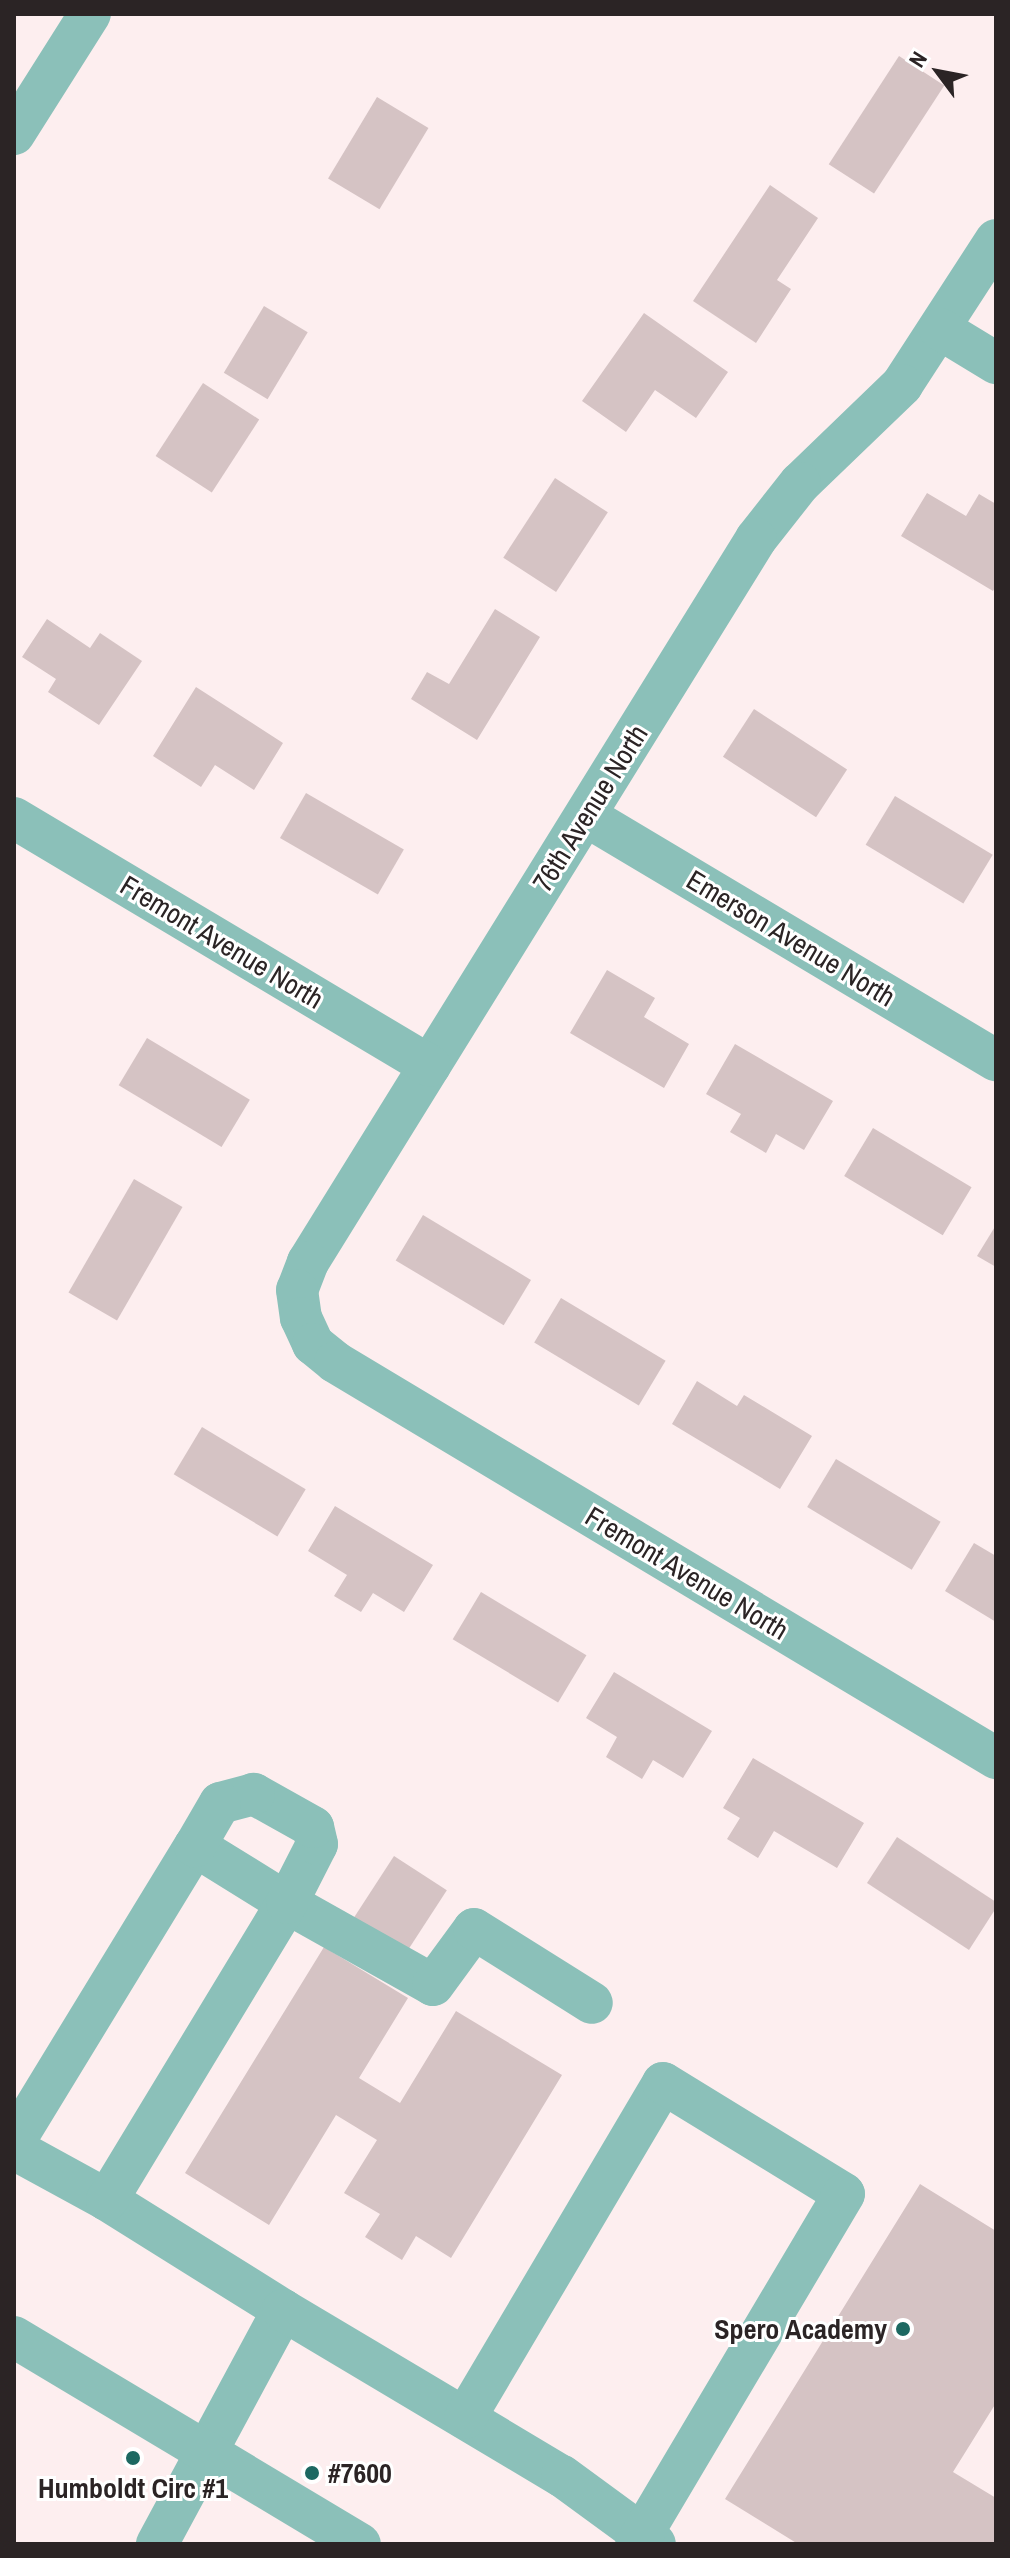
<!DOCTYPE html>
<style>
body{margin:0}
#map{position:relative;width:1010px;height:2558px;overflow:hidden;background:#fdeeef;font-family:"Archivo Narrow",sans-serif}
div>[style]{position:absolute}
.building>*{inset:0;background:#d5c3c4;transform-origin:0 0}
.minor>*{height:42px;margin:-21px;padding:0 21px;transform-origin:21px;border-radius:21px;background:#8bc0b9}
.dots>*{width:22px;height:22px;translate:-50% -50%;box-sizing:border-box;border:4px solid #fff;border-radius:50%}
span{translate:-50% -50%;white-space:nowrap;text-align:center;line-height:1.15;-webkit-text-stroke:6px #fff;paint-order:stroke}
.street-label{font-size:28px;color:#2b2425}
.poi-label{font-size:28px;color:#2b2425;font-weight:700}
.right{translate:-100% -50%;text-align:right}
.left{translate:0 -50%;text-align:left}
.frame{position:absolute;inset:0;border:16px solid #2b2425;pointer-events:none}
.north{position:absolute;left:898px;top:32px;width:80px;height:80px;-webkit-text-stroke:6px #fff;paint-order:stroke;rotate:302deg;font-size:22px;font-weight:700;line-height:32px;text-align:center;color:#2b2425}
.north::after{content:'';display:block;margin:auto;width:28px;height:36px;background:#2b2425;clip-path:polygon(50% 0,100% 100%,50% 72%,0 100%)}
</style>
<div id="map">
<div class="building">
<i style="left:899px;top:56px;width:54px;height:129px;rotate:33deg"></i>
<i style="left:377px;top:97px;width:60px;height:95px;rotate:31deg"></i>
<i style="clip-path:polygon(770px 185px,818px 218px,777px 280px,791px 289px,756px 343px,693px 301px)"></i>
<i style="left:264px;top:306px;width:51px;height:78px;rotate:31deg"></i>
<i style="clip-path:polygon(644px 313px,728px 372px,696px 418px,655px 390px,626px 432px,582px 401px)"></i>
<i style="left:203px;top:383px;width:67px;height:87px;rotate:33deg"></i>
<i style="left:555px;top:478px;width:63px;height:95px;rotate:33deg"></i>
<i style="clip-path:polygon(927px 493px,966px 516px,979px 494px,996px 504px,996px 586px,993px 591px,901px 536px)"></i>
<i style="clip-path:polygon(495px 609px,540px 637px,477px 740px,411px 699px,427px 672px,449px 684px)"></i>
<i style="clip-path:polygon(47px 619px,90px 648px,100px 633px,142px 661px,99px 725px,48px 692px,56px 679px,22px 657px)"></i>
<i style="clip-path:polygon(196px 687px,283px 743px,254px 790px,215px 765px,201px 787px,153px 756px)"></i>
<i style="left:754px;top:709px;width:111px;height:57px;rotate:33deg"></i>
<i style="left:306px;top:793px;width:113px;height:52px;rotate:30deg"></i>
<i style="left:895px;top:796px;width:114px;height:57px;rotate:31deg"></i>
<i style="clip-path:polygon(607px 970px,655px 998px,644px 1017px,689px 1044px,664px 1088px,570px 1033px)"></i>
<i style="left:147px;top:1038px;width:120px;height:55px;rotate:31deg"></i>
<i style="clip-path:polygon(735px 1044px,833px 1101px,804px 1150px,776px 1134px,766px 1153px,730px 1132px,741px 1114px,706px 1094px)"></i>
<i style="left:873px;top:1128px;width:115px;height:56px;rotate:31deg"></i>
<i style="left:134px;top:1179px;width:56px;height:131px;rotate:30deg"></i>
<i style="left:423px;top:1215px;width:126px;height:53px;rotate:31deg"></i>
<i style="clip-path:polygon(996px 1225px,996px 1267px,977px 1256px)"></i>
<i style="left:561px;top:1298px;width:122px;height:52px;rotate:31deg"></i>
<i style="clip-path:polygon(697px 1381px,737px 1406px,744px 1395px,812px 1436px,780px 1489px,672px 1424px)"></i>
<i style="left:202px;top:1427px;width:121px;height:55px;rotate:31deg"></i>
<i style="left:836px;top:1459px;width:122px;height:56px;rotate:31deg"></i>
<i style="clip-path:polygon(335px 1506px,433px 1565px,404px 1612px,373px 1593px,361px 1612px,334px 1596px,347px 1575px,308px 1551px)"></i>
<i style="clip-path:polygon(974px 1543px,996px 1556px,996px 1622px,945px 1591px)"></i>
<i style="left:481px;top:1592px;width:123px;height:55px;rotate:31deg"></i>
<i style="clip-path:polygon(614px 1672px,712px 1731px,683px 1778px,653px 1760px,642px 1779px,606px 1757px,617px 1737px,586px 1718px)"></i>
<i style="clip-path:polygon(753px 1758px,864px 1823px,837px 1868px,774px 1831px,758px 1858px,727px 1839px,740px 1818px,723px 1808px)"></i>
<i style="clip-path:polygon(897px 1837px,996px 1902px,996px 1908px,969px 1950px,867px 1883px)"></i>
<i style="left:394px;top:1856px;width:63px;height:74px;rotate:33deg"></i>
<i style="clip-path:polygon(324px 1947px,408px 1998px,359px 2078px,400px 2103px,456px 2011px,562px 2075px,451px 2258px,416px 2236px,402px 2260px,365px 2237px,380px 2214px,344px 2193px,377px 2140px,336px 2115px,269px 2225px,185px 2173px)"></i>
<i style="clip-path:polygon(920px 2184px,996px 2231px,996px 2403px,953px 2472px,996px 2498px,996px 2544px,798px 2544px,725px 2499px)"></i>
</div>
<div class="minor">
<i style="left:14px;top:134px;width:142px;rotate:-57.7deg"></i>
<i style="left:996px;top:240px;width:173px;rotate:123deg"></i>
<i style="left:902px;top:385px;width:141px;rotate:136.1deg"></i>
<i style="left:800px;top:483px;width:71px;rotate:128.2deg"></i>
<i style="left:756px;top:539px;width:851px;rotate:121.78deg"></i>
<i style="left:308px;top:1262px;width:30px;rotate:111deg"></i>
<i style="left:297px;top:1290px;width:28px;rotate:82deg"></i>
<i style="left:301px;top:1318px;width:29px;rotate:65deg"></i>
<i style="left:313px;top:1344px;width:28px;rotate:39deg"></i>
<i style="left:335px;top:1362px;width:771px;rotate:30.93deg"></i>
<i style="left:940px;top:329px;width:66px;rotate:31.3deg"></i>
<i style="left:586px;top:816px;width:477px;rotate:30.8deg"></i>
<i style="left:14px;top:818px;width:484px;rotate:30.8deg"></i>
<i style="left:14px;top:2142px;width:347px;rotate:-58.6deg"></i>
<i style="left:195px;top:1846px;width:108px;rotate:31.8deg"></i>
<i style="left:287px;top:1903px;width:167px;rotate:29.3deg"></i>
<i style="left:433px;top:1985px;width:69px;rotate:-53.8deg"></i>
<i style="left:474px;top:1929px;width:139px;rotate:32.1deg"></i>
<i style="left:14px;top:2149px;width:106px;rotate:28.7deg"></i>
<i style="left:107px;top:2200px;width:208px;rotate:32deg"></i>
<i style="left:283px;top:2310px;width:266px;rotate:118.3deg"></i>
<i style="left:107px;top:2200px;width:347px;rotate:-58.8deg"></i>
<i style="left:287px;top:1903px;width:66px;rotate:-63deg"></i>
<i style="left:317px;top:1844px;width:17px;rotate:-103deg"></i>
<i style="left:313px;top:1827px;width:68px;rotate:-150.8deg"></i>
<i style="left:254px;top:1794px;width:35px;rotate:165deg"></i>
<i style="left:220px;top:1803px;width:50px;rotate:120.2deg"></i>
<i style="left:283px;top:2310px;width:325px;rotate:30.8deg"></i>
<i style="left:562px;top:2476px;width:115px;rotate:36.2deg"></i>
<i style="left:14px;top:2337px;width:403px;rotate:30.9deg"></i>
<i style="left:465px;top:2418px;width:389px;rotate:-59.4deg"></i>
<i style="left:663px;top:2083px;width:212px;rotate:31.5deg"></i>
<i style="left:844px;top:2194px;width:407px;rotate:120.7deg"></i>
</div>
<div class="dots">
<i style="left:903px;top:2329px;background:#1d6861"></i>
<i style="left:133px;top:2458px;background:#1d6861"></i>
<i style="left:312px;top:2473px;background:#1d6861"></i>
</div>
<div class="street-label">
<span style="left:590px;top:808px;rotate:-58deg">76th Avenue North</span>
<span style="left:791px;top:938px;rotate:31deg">Emerson Avenue North</span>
<span style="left:222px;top:942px;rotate:31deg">Fremont Avenue North</span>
<span style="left:687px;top:1573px;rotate:31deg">Fremont Avenue North</span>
</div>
<div class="poi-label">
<span class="right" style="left:887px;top:2329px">Spero Academy</span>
<span class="left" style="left:328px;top:2473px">#7600</span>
<span style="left:133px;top:2488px">Humboldt Circ #1</span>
</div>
<div class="frame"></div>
<div class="north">N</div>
</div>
